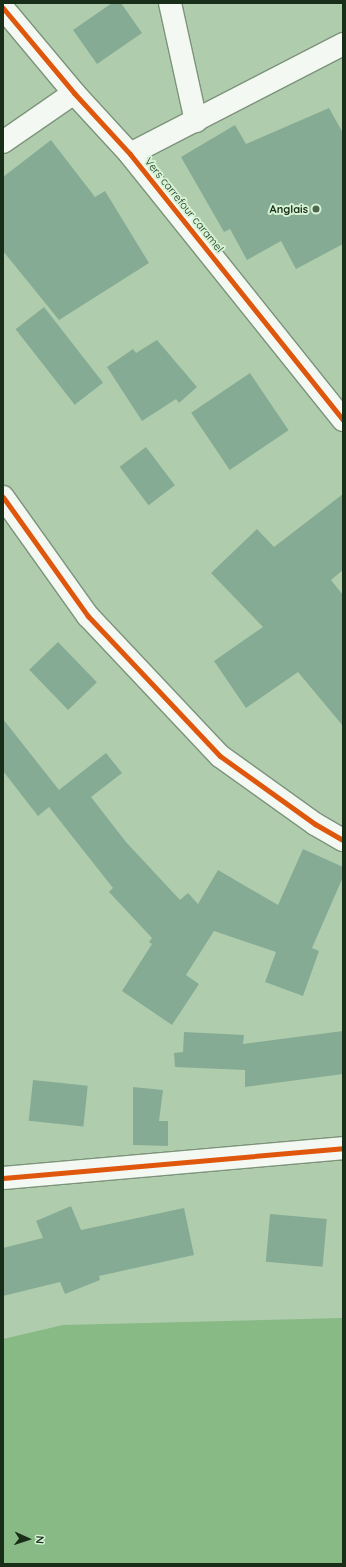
<!DOCTYPE html>
<style>
body{margin:0}
#map{position:relative;width:346px;height:1567px;overflow:hidden;background:#afcdad;font-family:Quicksand,sans-serif}
div>[style]{position:absolute}
.green>*{inset:0;background:#87ba85}
.building>*{inset:0;background:#86ab94;transform-origin:0 0}
.roads{filter:drop-shadow(1px 0 #7c937a) drop-shadow(-1px 0 #7c937a) drop-shadow(0 1px #7c937a) drop-shadow(0 -1px #7c937a)}
.street>*{height:22px;margin:-11px;padding:0 11px;transform-origin:11px;border-radius:11px;background:#f3f8f3}
.cycleway>*{height:5px;margin:-2.5px;padding:0 2.5px;transform-origin:2.5px;border-radius:2.5px;background:#de570d}
.dots>*{width:11px;height:11px;translate:-50% -50%;box-sizing:border-box;border:2px solid #d7f3d5;border-radius:50%}
span{translate:-50% -50%;white-space:nowrap;text-align:center;line-height:1.15;-webkit-text-stroke:4px #d7f3d5;paint-order:stroke}
.street-label{font-size:11px;color:#192e18}
.poi-label{font-size:11px;color:#192e18;font-weight:700}
.right{translate:-100% -50%;text-align:right}
.frame{position:absolute;inset:0;border:4px solid #192e18;pointer-events:none}
.north{position:absolute;left:8px;top:1519px;width:40px;height:40px;-webkit-text-stroke:3px #d7f3d5;paint-order:stroke;rotate:93deg;font-size:11px;font-weight:700;line-height:16px;text-align:center;color:#192e18}
.north::after{content:'';display:block;margin:auto;width:14px;height:18px;background:#192e18;clip-path:polygon(50% 0,100% 100%,50% 72%,0 100%)}
</style>
<div id="map">
<div class="green">
<i style="clip-path:polygon(343px 1318px,343px 1564px,3px 1564px,3px 1339px,63px 1325px)"></i>
</div>
<div class="building">
<i style="clip-path:polygon(112px 3px,121px 3px,142px 33px,97px 64px,73px 30px)"></i>
<i style="clip-path:polygon(329px 108px,343px 133px,343px 244px,296px 269px,281px 241px,247px 260px,230px 229px,224px 232px,181px 157px,235px 125px,246px 144px)"></i>
<i style="clip-path:polygon(51px 140px,95px 197px,105px 191px,149px 263px,59px 320px,3px 251px,3px 177px)"></i>
<i style="left:44px;top:307px;width:96px;height:36px;rotate:52deg"></i>
<i style="clip-path:polygon(157px 340px,197px 387px,179px 403px,176px 399px,142px 421px,107px 367px,133px 349px,136px 353px)"></i>
<i style="left:250px;top:373px;width:69px;height:71px;rotate:56deg"></i>
<i style="left:146px;top:447px;width:48px;height:33px;rotate:53deg"></i>
<i style="clip-path:polygon(343px 494px,343px 570px,331px 580px,343px 595px,343px 726px,298px 672px,246px 708px,214px 661px,263px 627px,211px 573px,257px 529px,274px 547px)"></i>
<i style="left:58px;top:642px;width:56px;height:40px;rotate:46deg"></i>
<i style="clip-path:polygon(3px 719px,59px 790px,106px 753px,122px 773px,91px 797px,126px 842px,180px 900px,188px 893px,198px 904px,218px 870px,278px 905px,303px 849px,343px 867px,343px 877px,312px 948px,319px 951px,303px 996px,265px 982px,276px 952px,214px 931px,186px 975px,199px 984px,172px 1025px,122px 991px,152px 944px,149px 942px,152px 938px,109px 892px,113px 888px,49px 807px,38px 816px,3px 771px)"></i>
<i style="clip-path:polygon(343px 1031px,343px 1074px,245px 1087px,245px 1070px,175px 1067px,174px 1053px,183px 1052px,184px 1032px,244px 1035px,243px 1044px)"></i>
<i style="left:33px;top:1080px;width:55px;height:41px;rotate:6deg"></i>
<i style="clip-path:polygon(133px 1087px,163px 1090px,159px 1121px,168px 1121px,168px 1146px,133px 1145px)"></i>
<i style="clip-path:polygon(71px 1206px,81px 1230px,184px 1208px,194px 1255px,99px 1276px,100px 1280px,65px 1294px,60px 1282px,3px 1296px,3px 1248px,43px 1238px,36px 1221px)"></i>
<i style="left:270px;top:1214px;width:57px;height:48px;rotate:5deg"></i>
</div>
<div class="roads">
<div class="street">
<i style="left:170px;top:3px;width:121px;rotate:77.6deg"></i>
<i style="left:3px;top:8px;width:111px;rotate:50.1deg"></i>
<i style="left:74px;top:93px;width:83px;rotate:47.4deg"></i>
<i style="left:130px;top:154px;width:341px;rotate:51.3deg"></i>
<i style="left:3px;top:142px;width:86px;rotate:-34.6deg"></i>
<i style="left:130px;top:154px;width:240px;rotate:-27.3deg"></i>
<i style="left:3px;top:497px;width:146px;rotate:54.5deg"></i>
<i style="left:88px;top:616px;width:192px;rotate:46.7deg"></i>
<i style="left:220px;top:756px;width:117px;rotate:35.6deg"></i>
<i style="left:315px;top:824px;width:32px;rotate:30deg"></i>
<i style="left:3px;top:1178px;width:341px;rotate:-5deg"></i>
</div>
</div>
<div class="cycleway">
<i style="left:3px;top:8px;width:111px;rotate:50.1deg"></i>
<i style="left:74px;top:93px;width:83px;rotate:47.4deg"></i>
<i style="left:130px;top:154px;width:341px;rotate:51.3deg"></i>
<i style="left:3px;top:497px;width:146px;rotate:54.5deg"></i>
<i style="left:88px;top:616px;width:192px;rotate:46.7deg"></i>
<i style="left:220px;top:756px;width:117px;rotate:35.6deg"></i>
<i style="left:315px;top:824px;width:32px;rotate:30deg"></i>
<i style="left:3px;top:1178px;width:341px;rotate:-5deg"></i>
</div>
<div class="dots">
<i style="left:316px;top:209px;background:#4e664c"></i>
</div>
<div class="street-label">
<span style="left:184px;top:205px;rotate:51deg">Vers carrefour caramel</span>
</div>
<div class="poi-label">
<span class="right" style="left:308px;top:209px">Anglais</span>
</div>
<div class="frame"></div>
<div class="north">N</div>
</div>
